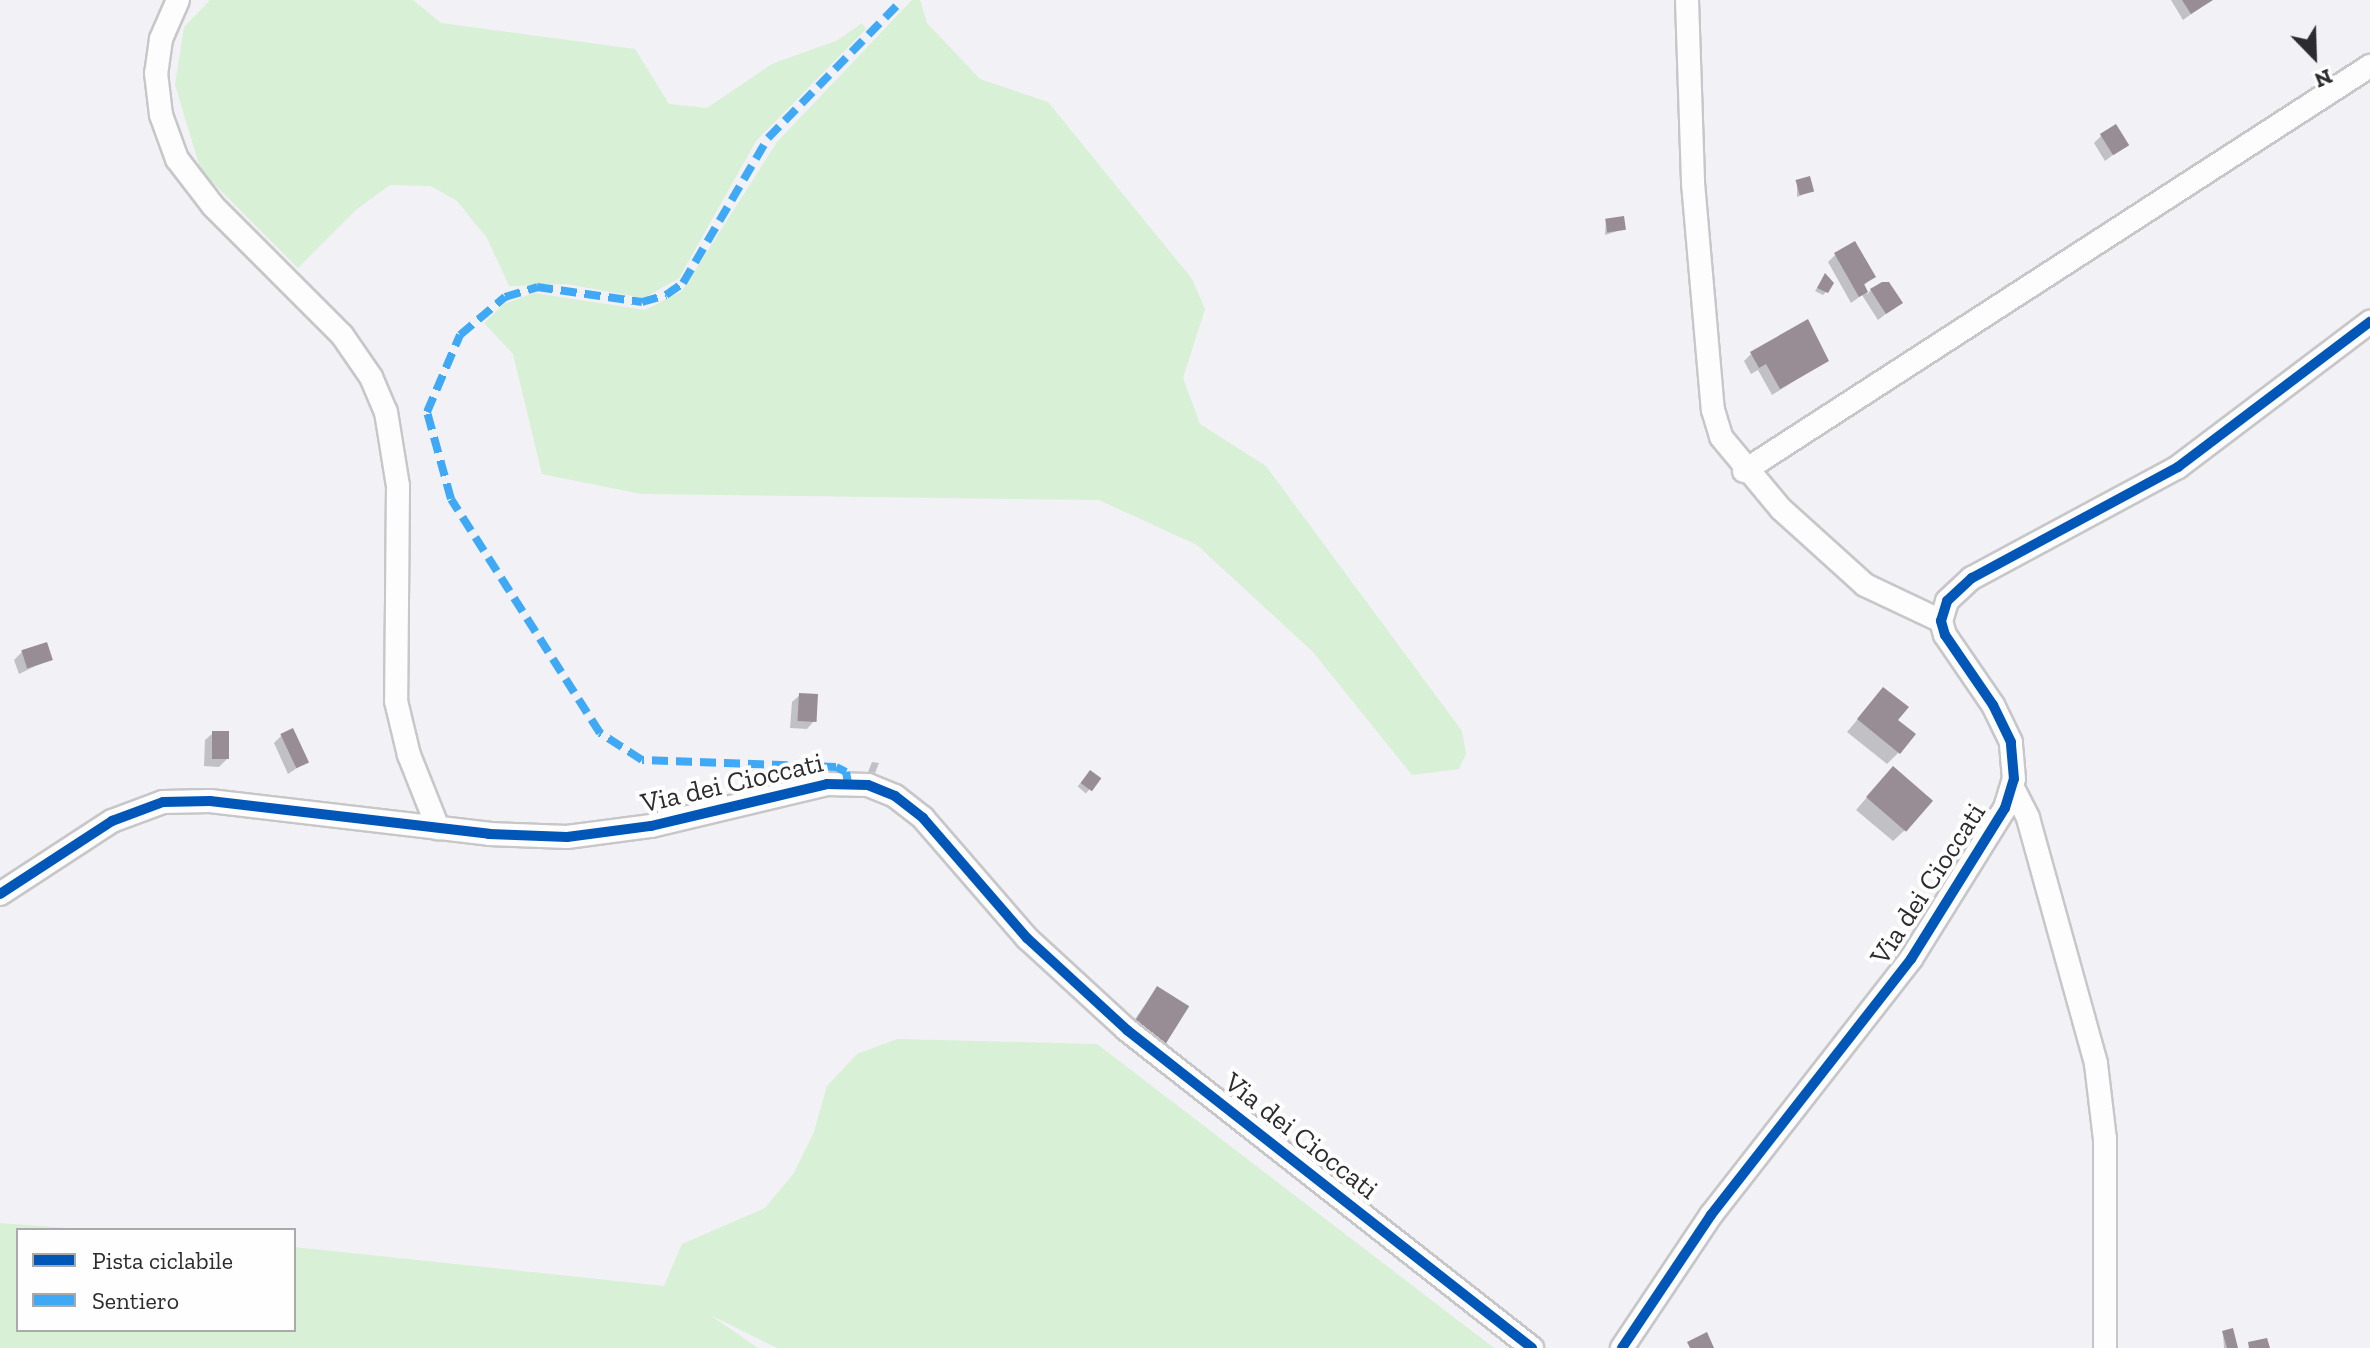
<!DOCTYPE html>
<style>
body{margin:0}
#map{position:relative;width:2370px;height:1348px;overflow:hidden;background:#f2f1f5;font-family:"Zilla Slab",serif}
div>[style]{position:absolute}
.green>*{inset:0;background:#d7f0d6}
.shadow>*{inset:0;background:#0003;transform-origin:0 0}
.building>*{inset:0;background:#988d95;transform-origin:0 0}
.roads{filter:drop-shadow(2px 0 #c7c6c9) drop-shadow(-2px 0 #c7c6c9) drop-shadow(0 2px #c7c6c9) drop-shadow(0 -2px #c7c6c9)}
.minor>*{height:22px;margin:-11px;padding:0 11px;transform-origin:11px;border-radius:11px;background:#fdfdfe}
.quiet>*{height:8px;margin-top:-4px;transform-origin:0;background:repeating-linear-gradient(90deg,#3fa9f5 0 16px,transparent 0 24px)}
.cycleway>*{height:10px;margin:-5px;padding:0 5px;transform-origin:5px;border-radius:5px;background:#0057b8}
span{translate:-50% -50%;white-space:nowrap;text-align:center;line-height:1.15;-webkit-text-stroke:8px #fefefe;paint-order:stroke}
.street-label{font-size:28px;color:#2c2c2e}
.legend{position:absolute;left:16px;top:1228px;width:280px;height:104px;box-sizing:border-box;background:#fefefe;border:2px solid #aaaaab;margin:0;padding:10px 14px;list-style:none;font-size:24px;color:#2c2c2e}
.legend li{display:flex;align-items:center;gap:16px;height:40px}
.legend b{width:40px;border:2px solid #aaaaab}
.north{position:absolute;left:2274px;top:16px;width:80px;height:80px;-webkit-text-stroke:6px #fefefe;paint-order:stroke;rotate:157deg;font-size:22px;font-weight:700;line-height:32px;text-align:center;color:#2c2c2e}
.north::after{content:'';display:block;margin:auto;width:28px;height:36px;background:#2c2c2e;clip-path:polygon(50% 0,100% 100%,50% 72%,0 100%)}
</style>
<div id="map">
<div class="green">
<i style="clip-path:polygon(210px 0,413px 0,441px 23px,635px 49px,669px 104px,707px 108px,772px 64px,838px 40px,862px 23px,866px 29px,756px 141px,679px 278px,644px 298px,566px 284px,509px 286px,487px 238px,457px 201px,431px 186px,390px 185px,357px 209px,298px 268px,201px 171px,175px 85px,184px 27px)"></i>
<i style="clip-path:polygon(912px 0,920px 0,927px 23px,980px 79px,1048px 102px,1192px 279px,1205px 309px,1183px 378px,1200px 424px,1266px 466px,1462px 731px,1466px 754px,1459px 769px,1412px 775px,1313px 652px,1197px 545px,1099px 500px,641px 494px,542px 474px,513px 354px,484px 323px,504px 304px,534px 293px,645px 310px,682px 291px,777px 142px)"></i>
<i style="clip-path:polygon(897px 1039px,1097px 1044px,1494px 1348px,777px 1348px,710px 1315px,758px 1348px,0 1348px,0 1223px,95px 1230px,18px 1230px,18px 1330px,294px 1330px,294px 1247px,664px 1286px,682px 1244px,765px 1208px,794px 1173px,814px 1132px,827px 1086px,857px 1054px)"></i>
</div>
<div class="shadow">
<i style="clip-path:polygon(2171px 0,2211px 0,2183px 20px)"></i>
<i style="clip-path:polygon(2101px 136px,2127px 144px,2105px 161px,2094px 143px)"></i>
<i style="clip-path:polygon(1797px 182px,1812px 191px,1797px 197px)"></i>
<i style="clip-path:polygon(1606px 221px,1624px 229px,1605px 235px)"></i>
<i style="clip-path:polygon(1835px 255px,1873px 277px,1863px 286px,1867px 294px,1871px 290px,1900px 303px,1878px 320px,1862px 295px,1851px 303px,1828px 262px)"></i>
<i style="clip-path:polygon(1825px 276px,1826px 292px,1823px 295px,1815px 291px)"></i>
<i style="clip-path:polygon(1751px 354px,1827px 361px,1772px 395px,1758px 370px,1751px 374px,1744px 361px)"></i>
<i style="clip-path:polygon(22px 652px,50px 659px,19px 674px,14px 660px)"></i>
<i style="clip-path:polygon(1883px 689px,1896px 720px,1899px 752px,1887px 764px,1847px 732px)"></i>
<i style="clip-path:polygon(800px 695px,814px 721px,807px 729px,790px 728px,792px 702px)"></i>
<i style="clip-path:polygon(213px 733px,227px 759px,219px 767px,204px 766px,205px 740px)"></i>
<i style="clip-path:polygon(281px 736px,306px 762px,288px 774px,274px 743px)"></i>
<i style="clip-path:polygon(872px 762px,879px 763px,875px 773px,868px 772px)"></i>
<i style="left:1090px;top:772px;width:11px;height:19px;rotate:41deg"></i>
<i style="clip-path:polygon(1881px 781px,1905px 830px,1893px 841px,1856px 810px)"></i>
<i style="clip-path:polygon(1157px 988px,1149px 1058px,1120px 1040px)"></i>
<i style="clip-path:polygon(2223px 1333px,2236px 1348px,2224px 1348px)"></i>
</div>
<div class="building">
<i style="clip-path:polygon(2182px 0,2213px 0,2191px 14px)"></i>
<i style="left:2116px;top:124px;width:25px;height:19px;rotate:58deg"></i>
<i style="left:1810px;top:176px;width:16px;height:15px;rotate:75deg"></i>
<i style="left:1624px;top:216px;width:14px;height:19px;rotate:82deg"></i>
<i style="clip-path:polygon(1855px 241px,1876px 277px,1864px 284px,1868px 292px,1859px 297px,1834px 253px)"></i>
<i style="clip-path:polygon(1825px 273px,1834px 283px,1828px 293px,1817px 288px)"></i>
<i style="clip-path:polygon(1882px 282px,1889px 282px,1903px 303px,1886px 314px,1870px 289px)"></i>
<i style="clip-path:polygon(1808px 319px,1829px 361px,1780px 389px,1766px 364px,1759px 368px,1750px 352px)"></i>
<i style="left:47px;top:642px;width:19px;height:27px;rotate:72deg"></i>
<i style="clip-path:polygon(1883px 687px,1909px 707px,1898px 720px,1916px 734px,1900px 754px,1857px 719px)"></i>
<i style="left:799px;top:693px;width:19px;height:28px;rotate:3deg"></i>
<i style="left:293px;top:728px;width:38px;height:14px;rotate:65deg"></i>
<i style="left:212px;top:731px;width:17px;height:28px"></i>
<i style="left:1893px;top:766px;width:53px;height:41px;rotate:41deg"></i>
<i style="left:1090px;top:770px;width:14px;height:16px;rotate:36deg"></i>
<i style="left:1157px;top:986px;width:38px;height:49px;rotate:32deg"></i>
<i style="clip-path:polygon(2233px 1328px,2238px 1348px,2227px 1348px,2222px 1331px)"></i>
<i style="clip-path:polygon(1707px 1332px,1714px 1348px,1690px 1348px,1687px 1342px)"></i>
<i style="clip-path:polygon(2267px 1338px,2270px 1348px,2249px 1348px,2248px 1342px)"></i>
</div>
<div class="roads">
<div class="minor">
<i style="left:178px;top:0;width:43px;rotate:113.6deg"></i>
<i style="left:161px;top:39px;width:34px;rotate:98deg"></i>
<i style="left:156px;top:73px;width:42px;rotate:83.2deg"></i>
<i style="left:161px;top:115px;width:47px;rotate:70deg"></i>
<i style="left:177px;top:159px;width:59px;rotate:52.5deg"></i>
<i style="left:213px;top:206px;width:182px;rotate:45deg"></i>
<i style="left:342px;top:335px;width:51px;rotate:55.4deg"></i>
<i style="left:371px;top:377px;width:38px;rotate:67deg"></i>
<i style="left:386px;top:412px;width:75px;rotate:80.8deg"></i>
<i style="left:398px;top:486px;width:215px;rotate:90.5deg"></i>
<i style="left:396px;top:701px;width:56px;rotate:76.5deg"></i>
<i style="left:409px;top:755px;width:79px;rotate:68.3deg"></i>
<i style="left:1687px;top:0;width:183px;rotate:88.1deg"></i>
<i style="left:1693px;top:183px;width:228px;rotate:85deg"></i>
<i style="left:1713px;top:410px;width:28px;rotate:73deg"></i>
<i style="left:1721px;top:437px;width:94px;rotate:50.2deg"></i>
<i style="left:1781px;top:509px;width:113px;rotate:42.1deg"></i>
<i style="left:1865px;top:585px;width:84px;rotate:25.3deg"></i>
<i style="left:1744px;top:471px;width:746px;rotate:-32.9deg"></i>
<i style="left:2013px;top:788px;width:34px;rotate:63deg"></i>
<i style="left:2028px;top:818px;width:255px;rotate:74.5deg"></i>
<i style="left:2096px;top:1064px;width:76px;rotate:83.2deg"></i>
<i style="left:2105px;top:1139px;width:209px;rotate:90deg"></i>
<i style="left:0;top:894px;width:134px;rotate:-33.1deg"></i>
<i style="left:112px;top:821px;width:54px;rotate:-20.4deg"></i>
<i style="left:163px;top:802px;width:47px;rotate:-1.2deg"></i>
<i style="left:210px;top:801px;width:281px;rotate:6.7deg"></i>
<i style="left:489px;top:834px;width:78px;rotate:2.2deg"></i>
<i style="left:567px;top:837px;width:85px;rotate:-7.5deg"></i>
<i style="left:651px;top:826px;width:181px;rotate:-13.4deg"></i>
<i style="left:827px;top:784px;width:41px;rotate:1.4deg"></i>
<i style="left:868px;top:785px;width:29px;rotate:22deg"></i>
<i style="left:895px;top:796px;width:36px;rotate:38deg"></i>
<i style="left:923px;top:818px;width:159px;rotate:49.1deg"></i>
<i style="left:1027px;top:938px;width:136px;rotate:42.6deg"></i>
<i style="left:1127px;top:1030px;width:515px;rotate:38.14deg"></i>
<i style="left:1622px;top:1348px;width:160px;rotate:-56.2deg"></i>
<i style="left:1711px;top:1215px;width:325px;rotate:-52deg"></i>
<i style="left:1911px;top:959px;width:178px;rotate:-58.1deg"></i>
<i style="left:2005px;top:808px;width:30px;rotate:-73deg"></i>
<i style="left:2014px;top:779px;width:37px;rotate:-95deg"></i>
<i style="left:2011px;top:742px;width:41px;rotate:-115.9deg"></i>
<i style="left:1993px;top:705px;width:85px;rotate:-124.4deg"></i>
<i style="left:1945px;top:635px;width:15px;rotate:-106deg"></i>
<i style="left:1941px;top:621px;width:21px;rotate:-73deg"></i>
<i style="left:1947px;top:601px;width:34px;rotate:-43deg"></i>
<i style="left:1972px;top:578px;width:234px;rotate:-28.3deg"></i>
<i style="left:2178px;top:467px;width:241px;rotate:-37.1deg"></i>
</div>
</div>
<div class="quiet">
<i style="left:848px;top:783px;width:11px;rotate:-100deg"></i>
<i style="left:846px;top:772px;width:11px;rotate:-153deg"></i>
<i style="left:836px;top:767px;width:194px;rotate:-177.9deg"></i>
<i style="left:642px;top:760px;width:50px;rotate:-147.3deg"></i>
<i style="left:600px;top:733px;width:277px;rotate:-122.5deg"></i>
<i style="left:451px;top:499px;width:90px;rotate:-105.4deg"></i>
<i style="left:427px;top:412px;width:84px;rotate:-66.8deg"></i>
<i style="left:460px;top:335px;width:59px;rotate:-40.2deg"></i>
<i style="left:505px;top:297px;width:34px;rotate:-17deg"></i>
<i style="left:537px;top:287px;width:106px;rotate:8.1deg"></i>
<i style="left:642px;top:302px;width:25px;rotate:-16deg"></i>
<i style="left:666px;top:295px;width:21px;rotate:-35deg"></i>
<i style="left:683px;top:283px;width:168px;rotate:-59.6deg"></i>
<i style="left:768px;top:138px;width:192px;rotate:-45.8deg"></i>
</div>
<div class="cycleway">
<i style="left:0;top:894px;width:134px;rotate:-33.1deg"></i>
<i style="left:112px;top:821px;width:54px;rotate:-20.4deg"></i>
<i style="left:163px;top:802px;width:47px;rotate:-1.2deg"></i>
<i style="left:210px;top:801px;width:281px;rotate:6.7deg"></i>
<i style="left:489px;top:834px;width:78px;rotate:2.2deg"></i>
<i style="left:567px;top:837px;width:85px;rotate:-7.5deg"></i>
<i style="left:651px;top:826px;width:181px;rotate:-13.4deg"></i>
<i style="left:827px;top:784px;width:41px;rotate:1.4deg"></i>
<i style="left:868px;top:785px;width:29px;rotate:22deg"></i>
<i style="left:895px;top:796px;width:36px;rotate:38deg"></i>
<i style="left:923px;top:818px;width:159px;rotate:49.1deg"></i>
<i style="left:1027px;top:938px;width:136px;rotate:42.6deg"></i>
<i style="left:1127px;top:1030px;width:515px;rotate:38.14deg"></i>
<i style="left:1622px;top:1348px;width:160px;rotate:-56.2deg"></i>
<i style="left:1711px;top:1215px;width:325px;rotate:-52deg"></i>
<i style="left:1911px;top:959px;width:178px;rotate:-58.1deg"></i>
<i style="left:2005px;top:808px;width:30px;rotate:-73deg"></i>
<i style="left:2014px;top:779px;width:37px;rotate:-95deg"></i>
<i style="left:2011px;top:742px;width:41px;rotate:-115.9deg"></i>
<i style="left:1993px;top:705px;width:85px;rotate:-124.4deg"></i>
<i style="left:1945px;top:635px;width:15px;rotate:-106deg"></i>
<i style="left:1941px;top:621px;width:21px;rotate:-73deg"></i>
<i style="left:1947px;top:601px;width:34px;rotate:-43deg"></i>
<i style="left:1972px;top:578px;width:234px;rotate:-28.3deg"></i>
<i style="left:2178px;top:467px;width:241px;rotate:-37.1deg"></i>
</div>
<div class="street-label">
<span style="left:732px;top:783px;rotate:-13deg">Via dei Cioccati</span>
<span style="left:1928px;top:884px;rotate:-57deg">Via dei Cioccati</span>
<span style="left:1301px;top:1136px;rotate:38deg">Via dei Cioccati</span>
</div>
<ul class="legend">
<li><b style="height:10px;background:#0057b8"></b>Pista ciclabile</li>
<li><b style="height:10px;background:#3fa9f5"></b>Sentiero</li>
</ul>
<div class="north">N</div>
</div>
